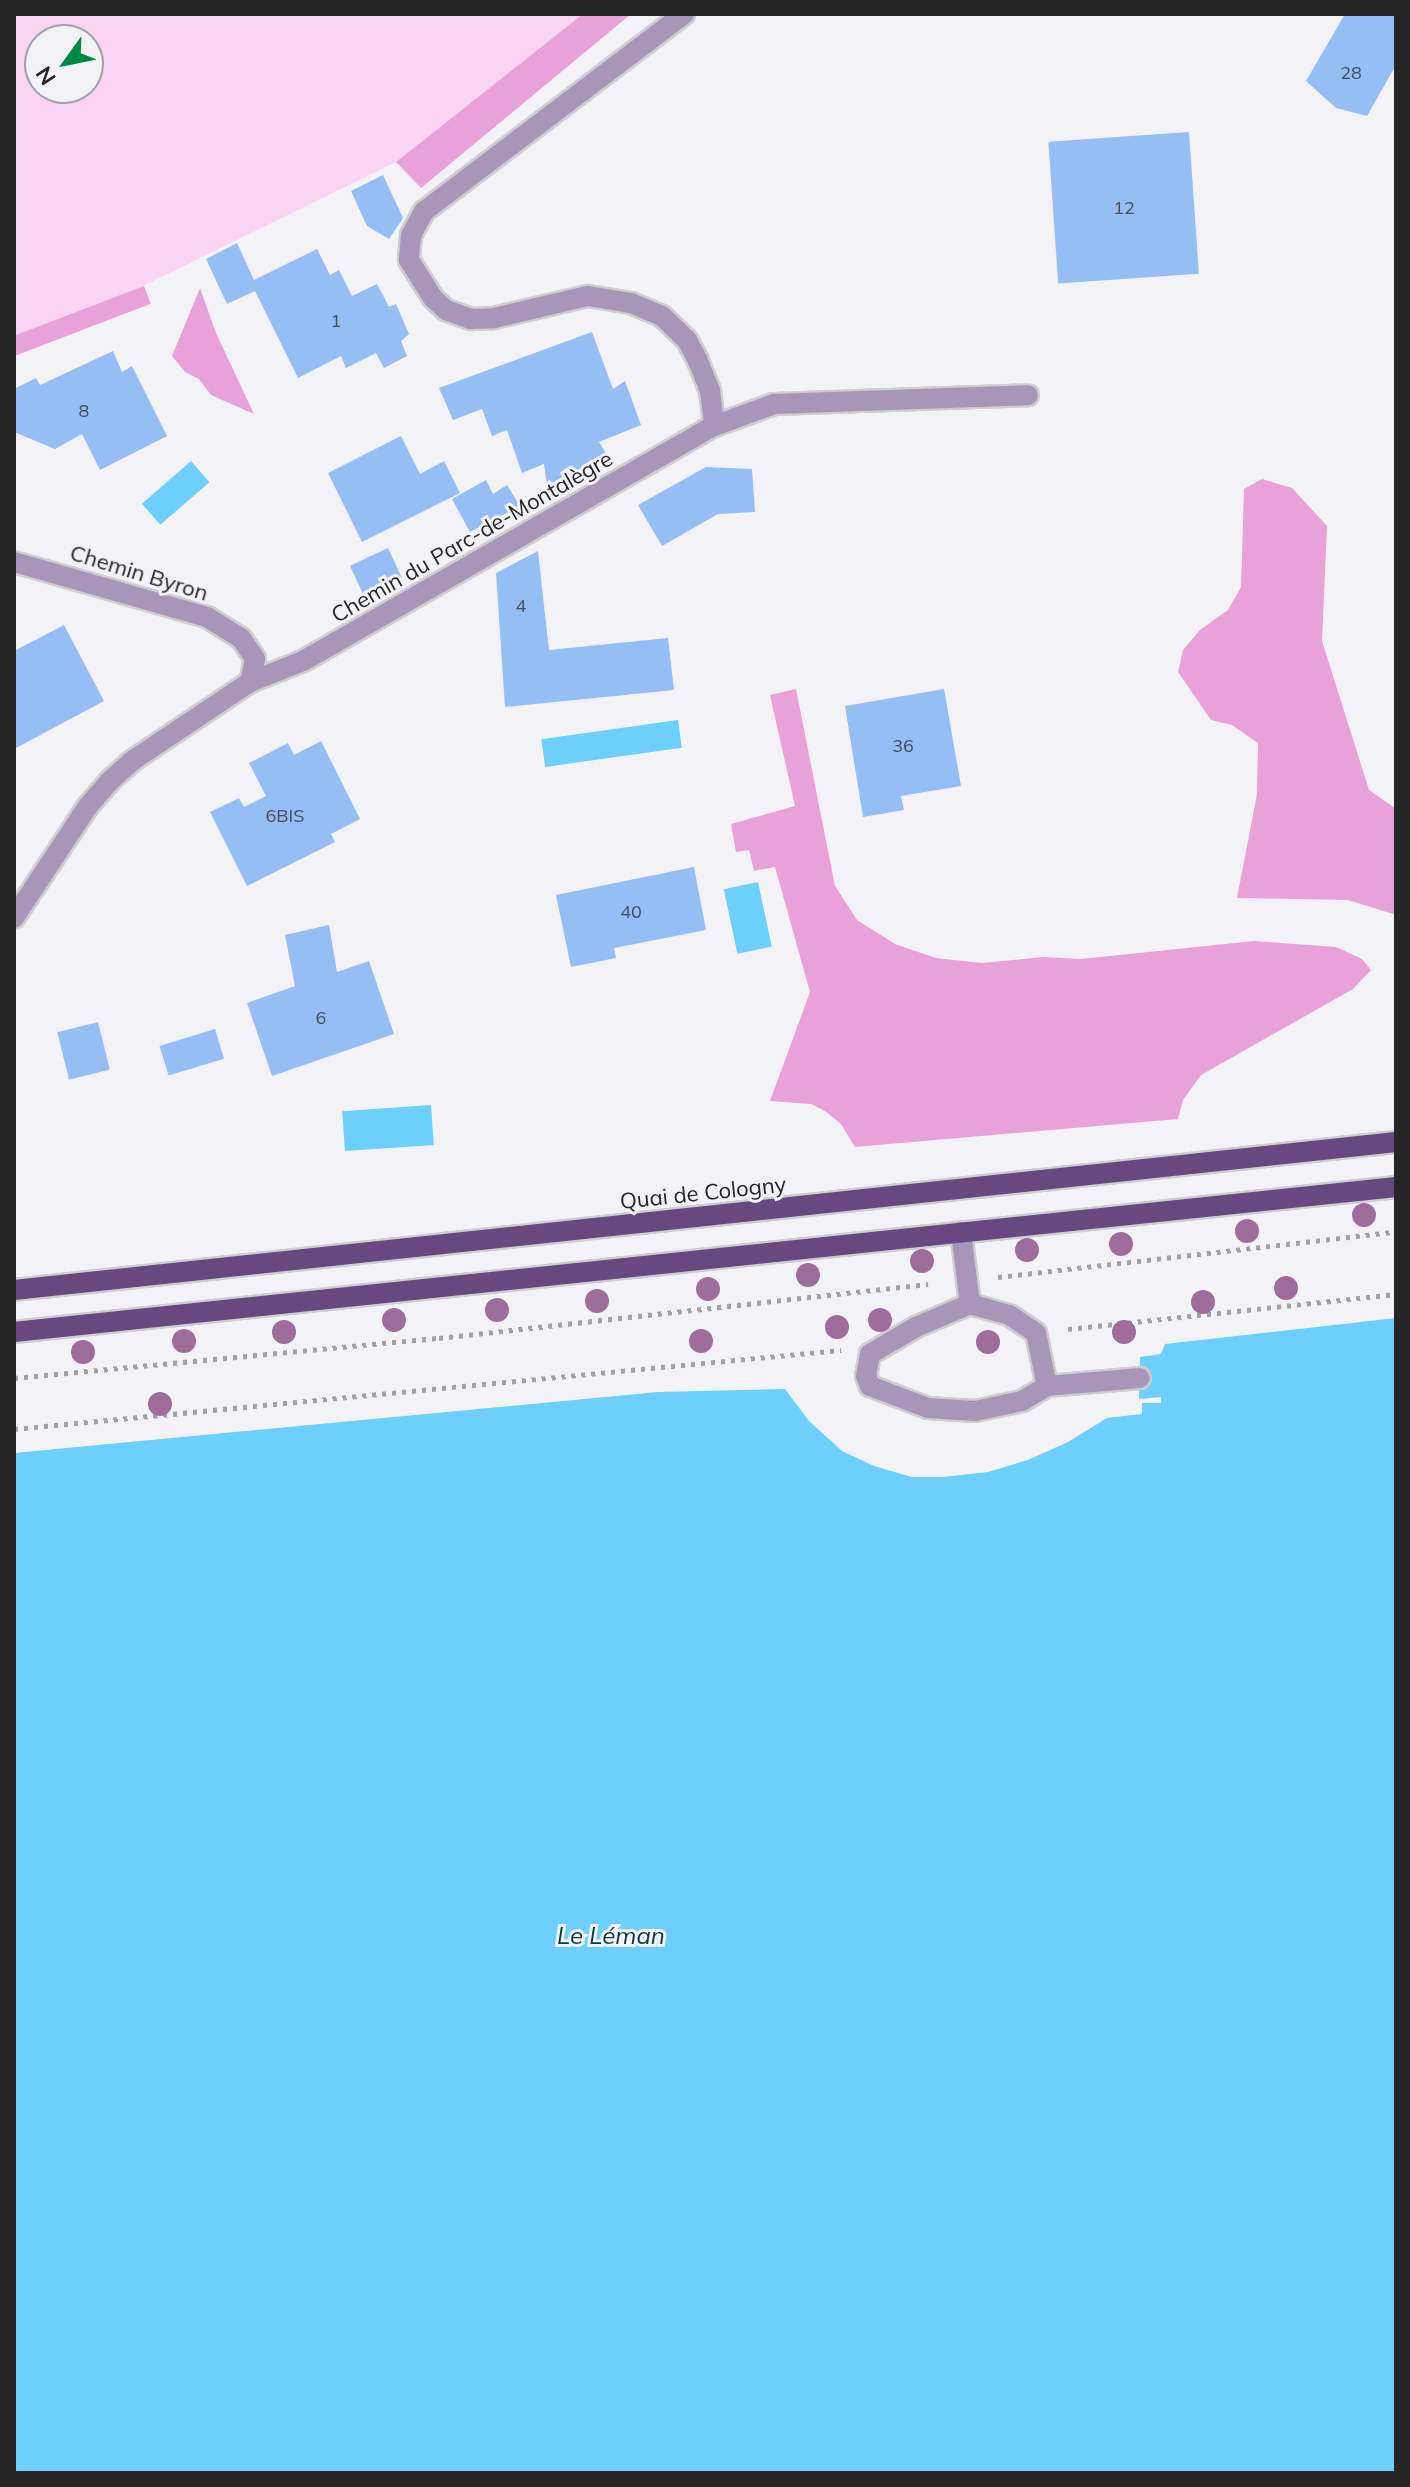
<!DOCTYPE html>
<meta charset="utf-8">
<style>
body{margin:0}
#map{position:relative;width:1410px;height:2487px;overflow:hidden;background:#f3f3f7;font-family:Mulish,sans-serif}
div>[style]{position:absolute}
.green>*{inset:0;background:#fad4f2}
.forest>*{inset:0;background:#e9a1da;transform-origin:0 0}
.water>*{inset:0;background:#6ccffc;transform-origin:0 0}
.building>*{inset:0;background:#95bef5;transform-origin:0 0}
.path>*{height:5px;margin-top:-2.5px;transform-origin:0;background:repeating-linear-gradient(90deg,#a2a2a5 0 4px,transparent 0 10px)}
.roads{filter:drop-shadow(2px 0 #ceced2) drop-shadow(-2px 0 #ceced2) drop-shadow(0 2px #ceced2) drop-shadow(0 -2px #ceced2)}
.lane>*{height:20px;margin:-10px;padding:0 10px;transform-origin:10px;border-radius:10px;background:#a796b7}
.street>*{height:20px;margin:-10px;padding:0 10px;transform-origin:10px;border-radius:10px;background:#a796b7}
.primary>*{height:20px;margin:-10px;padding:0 10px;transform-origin:10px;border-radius:10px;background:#674881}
.trees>*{width:24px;height:24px;margin:-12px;border-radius:50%;background:#9e6d9b}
span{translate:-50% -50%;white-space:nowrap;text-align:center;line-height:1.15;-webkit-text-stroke:6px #f3f3f7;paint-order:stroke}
.number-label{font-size:18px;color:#424c5a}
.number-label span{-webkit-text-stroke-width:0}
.street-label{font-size:22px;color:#262627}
.water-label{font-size:24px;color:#0b384b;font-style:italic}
.frame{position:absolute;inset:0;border:16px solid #262627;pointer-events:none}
.north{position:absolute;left:24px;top:24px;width:80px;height:80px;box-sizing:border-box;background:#f3f3f7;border:2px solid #a1a1a4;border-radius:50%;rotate:237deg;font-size:22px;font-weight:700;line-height:32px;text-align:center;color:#262627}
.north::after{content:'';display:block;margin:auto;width:28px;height:36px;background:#018845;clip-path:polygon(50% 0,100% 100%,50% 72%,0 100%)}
</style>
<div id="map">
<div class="green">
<i style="clip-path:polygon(evenodd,14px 14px,583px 14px,396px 162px,14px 349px,14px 14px,40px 40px,88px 40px,88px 88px,40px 88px,40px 40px)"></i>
</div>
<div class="forest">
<i style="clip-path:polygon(583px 14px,631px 14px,421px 188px,396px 162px)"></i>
<i style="left:144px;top:286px;width:19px;height:144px;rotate:69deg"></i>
<i style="clip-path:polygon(200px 288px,216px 333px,254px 414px,211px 395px,199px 379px,185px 372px,172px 356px)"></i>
<i style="clip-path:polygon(1262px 479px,1292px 488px,1327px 526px,1322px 641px,1369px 790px,1396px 809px,1396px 915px,1348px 900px,1237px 898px,1257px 794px,1258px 743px,1232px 725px,1211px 720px,1178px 672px,1183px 650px,1200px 630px,1228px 610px,1241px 587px,1244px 489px)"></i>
<i style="clip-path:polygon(796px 689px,835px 886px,857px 920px,895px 944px,936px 958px,982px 963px,1044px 957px,1081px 959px,1254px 941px,1336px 947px,1362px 959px,1371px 970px,1353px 989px,1201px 1075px,1183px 1100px,1178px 1119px,855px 1147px,841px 1124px,825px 1111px,811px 1104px,770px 1101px,810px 992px,775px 867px,754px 871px,749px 850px,736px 852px,731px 824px,795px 806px,770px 695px)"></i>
</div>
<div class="water">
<i style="left:191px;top:461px;width:28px;height:65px;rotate:49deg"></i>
<i style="left:678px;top:720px;width:28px;height:138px;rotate:82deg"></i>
<i style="left:758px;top:882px;width:66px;height:35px;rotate:78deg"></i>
<i style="left:431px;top:1105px;width:40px;height:89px;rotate:86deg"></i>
<i style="clip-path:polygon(1396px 1318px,1396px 2473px,14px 2473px,14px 1453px,658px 1392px,785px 1389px,809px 1421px,842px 1451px,874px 1466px,912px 1477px,943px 1477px,988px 1472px,1028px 1460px,1068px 1442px,1107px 1418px,1142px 1414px,1142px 1403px,1161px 1403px,1161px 1397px,1139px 1399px,1140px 1357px,1161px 1354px,1165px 1344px)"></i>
</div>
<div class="building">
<i style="clip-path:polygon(1345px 14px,1396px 14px,1396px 65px,1367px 116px,1336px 108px,1306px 81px)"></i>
<i style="left:1189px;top:132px;width:142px;height:141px;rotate:86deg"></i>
<i style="clip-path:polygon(383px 175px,403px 218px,389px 239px,367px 226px,351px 191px)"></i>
<i style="clip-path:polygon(237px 243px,254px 280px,317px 249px,330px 275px,339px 270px,352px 296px,377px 284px,389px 307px,396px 304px,409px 334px,401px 341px,407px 356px,384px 368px,376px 353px,346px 368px,341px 356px,298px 378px,255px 291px,227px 304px,206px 259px)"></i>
<i style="clip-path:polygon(592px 332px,613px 389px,625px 381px,641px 425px,599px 442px,609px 458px,547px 485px,544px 464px,522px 473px,507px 430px,492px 436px,482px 409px,453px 420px,439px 388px)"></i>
<i style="clip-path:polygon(113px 351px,122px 372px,132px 366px,167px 436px,100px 470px,82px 434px,55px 449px,14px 432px,14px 389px,36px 378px,40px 385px)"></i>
<i style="clip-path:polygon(401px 436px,420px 474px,444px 461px,460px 493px,362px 542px,328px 473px)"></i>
<i style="clip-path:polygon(706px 467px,752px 469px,755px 512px,718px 514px,662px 546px,638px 505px)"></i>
<i style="clip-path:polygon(486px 480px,493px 494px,507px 485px,520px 506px,470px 532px,452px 499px)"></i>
<i style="left:388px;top:548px;width:33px;height:42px;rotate:65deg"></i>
<i style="clip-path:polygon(538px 551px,549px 650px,668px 638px,674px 690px,505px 707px,496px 573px)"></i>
<i style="clip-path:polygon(64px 625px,104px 701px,14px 749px,14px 651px)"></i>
<i style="clip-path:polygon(944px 689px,961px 786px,901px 796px,904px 810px,863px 817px,845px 706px)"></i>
<i style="clip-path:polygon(321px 741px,360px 819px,331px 834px,335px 842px,247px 886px,210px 812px,239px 798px,244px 807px,266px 796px,249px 763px,288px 743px,294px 755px)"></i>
<i style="clip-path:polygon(694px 867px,706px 930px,614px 948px,616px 958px,571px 967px,556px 895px)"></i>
<i style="clip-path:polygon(329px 925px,337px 972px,369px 961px,394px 1034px,272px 1076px,247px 1003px,295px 986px,285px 935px)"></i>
<i style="left:98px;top:1022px;width:49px;height:42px;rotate:76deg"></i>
<i style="left:215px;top:1029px;width:31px;height:58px;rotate:73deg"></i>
</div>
<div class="path">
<i style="left:998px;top:1277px;width:401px;rotate:-6.5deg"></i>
<i style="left:1068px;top:1329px;width:330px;rotate:-6.1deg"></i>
<i style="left:14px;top:1378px;width:427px;rotate:-5.4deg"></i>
<i style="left:439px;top:1338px;width:492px;rotate:-6.3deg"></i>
<i style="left:14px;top:1429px;width:831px;rotate:-5.46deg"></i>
</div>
<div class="roads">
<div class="lane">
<i style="left:961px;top:1232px;width:73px;rotate:82.9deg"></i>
<i style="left:970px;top:1304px;width:59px;rotate:156.9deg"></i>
<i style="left:916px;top:1327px;width:53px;rotate:149.6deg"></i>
<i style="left:870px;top:1354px;width:22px;rotate:100deg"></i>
<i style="left:866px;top:1376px;width:11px;rotate:68deg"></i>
<i style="left:870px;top:1386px;width:62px;rotate:20.8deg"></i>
<i style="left:928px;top:1408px;width:47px;rotate:3.7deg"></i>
<i style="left:975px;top:1411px;width:48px;rotate:-12deg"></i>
<i style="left:1022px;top:1401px;width:29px;rotate:-31deg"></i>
<i style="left:1047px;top:1386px;width:54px;rotate:-101.7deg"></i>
<i style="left:1036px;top:1333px;width:32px;rotate:-146deg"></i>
<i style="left:1009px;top:1315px;width:41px;rotate:-164.2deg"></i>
<i style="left:1047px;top:1386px;width:93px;rotate:-4.9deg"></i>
</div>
<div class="street">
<i style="left:684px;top:14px;width:326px;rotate:142.8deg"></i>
<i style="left:424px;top:211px;width:27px;rotate:118deg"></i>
<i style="left:411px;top:235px;width:25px;rotate:95deg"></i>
<i style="left:409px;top:260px;width:45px;rotate:57.7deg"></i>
<i style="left:433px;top:298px;width:18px;rotate:43deg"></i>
<i style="left:446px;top:310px;width:27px;rotate:20deg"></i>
<i style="left:471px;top:319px;width:23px;rotate:-2deg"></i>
<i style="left:494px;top:318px;width:97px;rotate:-13.2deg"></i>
<i style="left:588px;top:296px;width:44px;rotate:9.2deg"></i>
<i style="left:631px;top:303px;width:34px;rotate:23deg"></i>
<i style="left:662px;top:316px;width:35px;rotate:44deg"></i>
<i style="left:687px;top:340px;width:24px;rotate:62deg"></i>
<i style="left:698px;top:361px;width:32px;rotate:68deg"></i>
<i style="left:710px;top:391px;width:35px;rotate:83deg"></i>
<i style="left:14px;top:562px;width:201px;rotate:15.9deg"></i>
<i style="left:207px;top:617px;width:40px;rotate:32deg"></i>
<i style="left:241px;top:638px;width:25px;rotate:56deg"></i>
<i style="left:255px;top:659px;width:24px;rotate:102deg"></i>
<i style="left:250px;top:682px;width:142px;rotate:146.2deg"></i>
<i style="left:132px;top:761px;width:31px;rotate:138deg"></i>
<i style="left:109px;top:782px;width:32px;rotate:131deg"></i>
<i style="left:88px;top:806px;width:134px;rotate:123.5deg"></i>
<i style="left:250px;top:682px;width:57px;rotate:-21.6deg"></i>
<i style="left:303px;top:661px;width:473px;rotate:-29.8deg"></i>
<i style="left:714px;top:426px;width:64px;rotate:-20.1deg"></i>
<i style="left:774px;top:404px;width:254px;rotate:-2deg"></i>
</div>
<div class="primary">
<i style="left:14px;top:1290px;width:1390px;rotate:-6.11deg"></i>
<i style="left:14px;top:1332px;width:1390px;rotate:-5.99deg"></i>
</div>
</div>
<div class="trees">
<i style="left:1364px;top:1215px"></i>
<i style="left:1247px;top:1231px"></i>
<i style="left:1121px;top:1244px"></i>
<i style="left:1027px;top:1250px"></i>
<i style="left:922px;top:1261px"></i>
<i style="left:808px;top:1275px"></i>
<i style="left:1286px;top:1288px"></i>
<i style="left:708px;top:1289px"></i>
<i style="left:597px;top:1301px"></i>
<i style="left:1203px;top:1302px"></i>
<i style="left:497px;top:1310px"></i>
<i style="left:394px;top:1320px"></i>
<i style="left:880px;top:1320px"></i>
<i style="left:837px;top:1327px"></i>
<i style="left:284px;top:1332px"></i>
<i style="left:1124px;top:1332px"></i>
<i style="left:184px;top:1341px"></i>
<i style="left:701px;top:1341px"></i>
<i style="left:988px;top:1342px"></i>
<i style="left:83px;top:1352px"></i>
<i style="left:160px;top:1404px"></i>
</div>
<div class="number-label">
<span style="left:1351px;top:73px">28</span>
<span style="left:1124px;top:208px">12</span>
<span style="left:336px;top:321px">1</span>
<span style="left:84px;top:411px">8</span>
<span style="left:521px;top:606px">4</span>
<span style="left:903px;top:746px">36</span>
<span style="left:285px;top:816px">6BIS</span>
<span style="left:631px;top:912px">40</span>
<span style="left:321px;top:1018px">6</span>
</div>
<div class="street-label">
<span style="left:472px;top:537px;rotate:-30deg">Chemin du Parc-de-Montalègre</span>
<span style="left:139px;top:573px;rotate:17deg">Chemin Byron</span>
<span style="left:703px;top:1193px;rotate:-6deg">Quai de Cologny</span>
</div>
<div class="water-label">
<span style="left:611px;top:1936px">Le Léman</span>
</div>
<div class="frame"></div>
<div class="north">N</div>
</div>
